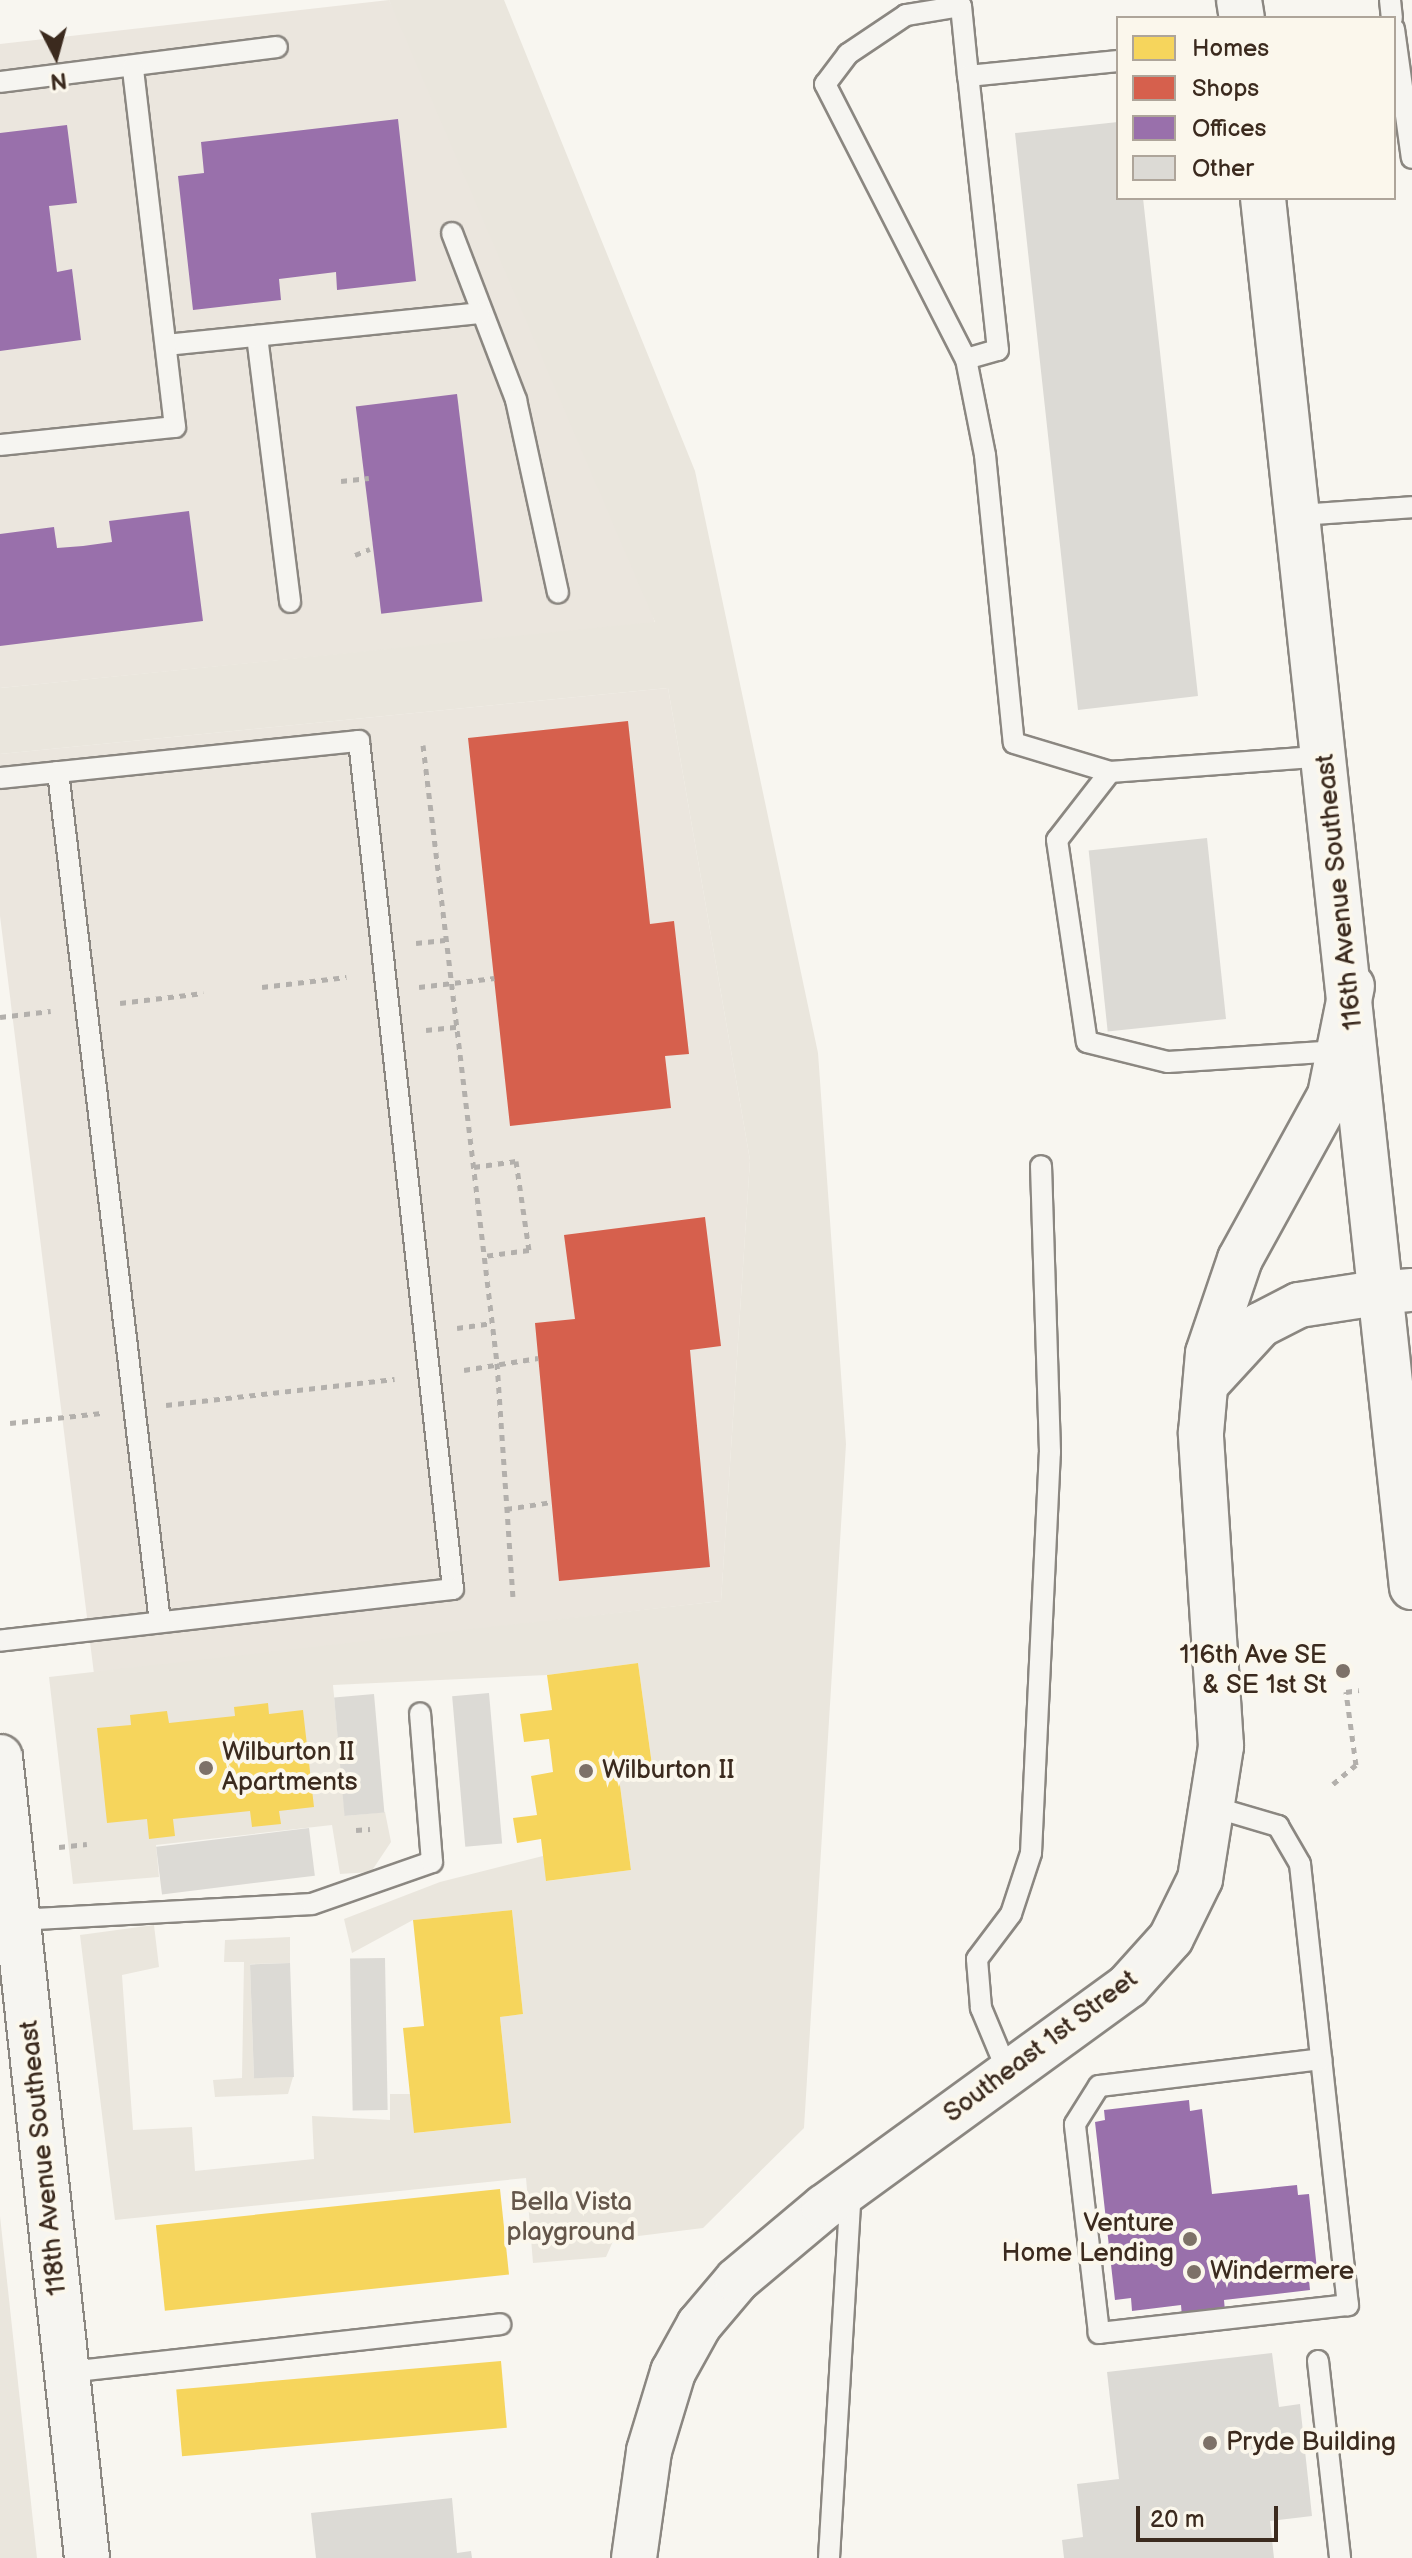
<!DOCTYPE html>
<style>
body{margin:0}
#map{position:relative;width:1412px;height:2558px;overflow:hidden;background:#f8f6f0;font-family:"Balsamiq Sans",sans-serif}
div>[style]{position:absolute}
.built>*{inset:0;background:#ebe6de}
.green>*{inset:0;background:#eae6dd}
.homes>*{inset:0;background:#f6d55c;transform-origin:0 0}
.shops>*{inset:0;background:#d6604d}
.offices>*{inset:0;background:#9970ab;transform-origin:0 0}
.building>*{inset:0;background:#dcdad5;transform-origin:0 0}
.path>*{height:5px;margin-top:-2.5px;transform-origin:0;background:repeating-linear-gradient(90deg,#b3b0ac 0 6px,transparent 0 12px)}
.roads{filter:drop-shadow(2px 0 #8b8781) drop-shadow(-2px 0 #8b8781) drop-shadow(0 2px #8b8781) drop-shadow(0 -2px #8b8781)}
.lane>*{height:20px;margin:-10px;padding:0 10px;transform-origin:10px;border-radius:10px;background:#f6f5f1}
.street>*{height:42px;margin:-21px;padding:0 21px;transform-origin:21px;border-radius:21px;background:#f6f5f1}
.secondary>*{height:44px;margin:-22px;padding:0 22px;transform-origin:22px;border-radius:22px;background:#f6f5f1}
.dots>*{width:22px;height:22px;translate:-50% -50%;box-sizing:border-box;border:4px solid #fbf7ec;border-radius:50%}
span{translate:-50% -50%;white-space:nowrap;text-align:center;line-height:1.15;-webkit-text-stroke:8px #fbf7ec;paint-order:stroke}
.street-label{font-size:26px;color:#3b2a1e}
.poi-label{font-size:26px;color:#3b2a1e}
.right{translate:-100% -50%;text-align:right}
.left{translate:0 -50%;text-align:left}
.park-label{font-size:26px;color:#64564a}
.legend{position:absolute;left:1116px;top:16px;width:280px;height:184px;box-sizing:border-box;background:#fbf7ec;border:2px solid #aea59a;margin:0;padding:10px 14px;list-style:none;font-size:24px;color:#3b2a1e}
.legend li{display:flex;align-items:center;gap:16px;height:40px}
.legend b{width:40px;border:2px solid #aea59a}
.north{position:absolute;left:16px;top:16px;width:80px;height:80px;-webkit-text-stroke:6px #fbf7ec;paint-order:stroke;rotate:174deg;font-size:22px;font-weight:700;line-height:32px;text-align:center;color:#3b2a1e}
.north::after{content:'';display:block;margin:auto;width:28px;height:36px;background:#3b2a1e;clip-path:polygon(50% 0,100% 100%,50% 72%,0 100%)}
.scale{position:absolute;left:1136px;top:2506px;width:142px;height:36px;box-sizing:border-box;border:4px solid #3b2a1e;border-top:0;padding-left:10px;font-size:24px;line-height:28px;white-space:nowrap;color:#3b2a1e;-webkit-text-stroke:6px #fbf7ec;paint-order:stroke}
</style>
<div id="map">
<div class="built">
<i style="clip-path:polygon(389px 0,570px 342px,655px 623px,0 688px,0 44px)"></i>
<i style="clip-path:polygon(668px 688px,750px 1160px,721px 1601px,94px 1674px,0 916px,0 754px)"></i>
</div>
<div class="green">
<i style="clip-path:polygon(389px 0,504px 0,695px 471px,818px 1053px,846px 1444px,804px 2128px,703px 2228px,614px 2239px,606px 2257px,533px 2263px,526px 2178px,115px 2220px,80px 1935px,154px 1925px,159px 1967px,122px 1975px,133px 2130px,192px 2127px,195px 2171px,314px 2159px,312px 2116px,390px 2120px,390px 2094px,410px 2094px,415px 2133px,511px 2123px,500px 2017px,523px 2014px,512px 1910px,413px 1920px,352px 1953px,344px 1919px,440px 1882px,543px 1856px,547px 1881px,631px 1870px,618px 1770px,652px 1765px,638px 1663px,547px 1675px,333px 1685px,345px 1816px,385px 1812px,391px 1842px,371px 1872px,340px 1874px,332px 1825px,156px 1845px,159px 1877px,73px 1884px,49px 1677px,721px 1601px,750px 1160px,668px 688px,0 754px,0 688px,655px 622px)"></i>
<i style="clip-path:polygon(290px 1937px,290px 1963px,250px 1964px,254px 2078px,293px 2077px,288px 2094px,215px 2097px,213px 2080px,242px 2078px,244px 1962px,224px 1962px,225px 1940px)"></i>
<i style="clip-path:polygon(0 2216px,37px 2558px,0 2558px)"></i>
</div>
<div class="homes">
<i style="clip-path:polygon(638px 1663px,652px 1765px,618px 1770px,631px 1870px,546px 1881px,541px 1839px,517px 1843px,513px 1818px,537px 1815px,531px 1776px,553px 1772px,549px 1739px,524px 1742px,520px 1714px,552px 1710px,547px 1675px)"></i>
<i style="clip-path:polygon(268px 1703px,269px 1714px,303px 1710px,314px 1807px,279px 1811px,281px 1824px,252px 1827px,250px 1811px,173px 1819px,175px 1836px,149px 1839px,147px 1819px,107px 1823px,97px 1728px,131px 1725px,130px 1715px,167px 1711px,169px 1723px,235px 1716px,234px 1707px)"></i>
<i style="clip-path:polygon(512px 1910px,523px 2014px,500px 2017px,511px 2123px,414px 2133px,403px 2028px,424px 2026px,413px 1920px)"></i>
<i style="left:500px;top:2189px;width:86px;height:346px;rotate:84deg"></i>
<i style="left:501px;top:2361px;width:67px;height:326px;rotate:85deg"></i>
</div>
<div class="shops">
<i style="clip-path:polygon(628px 721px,650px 924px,674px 921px,689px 1054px,665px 1056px,671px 1108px,510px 1126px,468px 738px)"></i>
<i style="clip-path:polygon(705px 1217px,721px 1346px,690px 1350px,710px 1567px,559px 1581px,535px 1323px,575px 1319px,564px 1235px)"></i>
</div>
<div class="offices">
<i style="clip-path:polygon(398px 119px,416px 281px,337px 290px,336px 272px,279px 279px,281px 300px,193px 310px,178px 176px,204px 173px,201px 142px)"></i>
<i style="clip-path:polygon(67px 125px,77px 203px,49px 206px,57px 272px,72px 269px,81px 340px,0 351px,0 133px)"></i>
<i style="left:457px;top:394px;width:209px;height:102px;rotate:83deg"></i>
<i style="clip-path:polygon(189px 511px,203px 621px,0 646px,0 534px,54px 527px,57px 548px,83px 546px,112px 542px,109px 521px)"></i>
<i style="clip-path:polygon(1189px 2100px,1190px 2111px,1202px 2109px,1212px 2194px,1297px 2185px,1298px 2195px,1309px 2194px,1318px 2279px,1309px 2280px,1310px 2290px,1224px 2300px,1225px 2311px,1182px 2317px,1181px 2305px,1132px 2311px,1131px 2298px,1115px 2300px,1095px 2122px,1105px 2120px,1104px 2110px)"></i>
</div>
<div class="building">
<i style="clip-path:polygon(1118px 122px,1118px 198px,1143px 198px,1198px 696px,1078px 710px,1015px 133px)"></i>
<i style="left:1207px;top:838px;width:182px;height:119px;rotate:84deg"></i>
<i style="left:489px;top:1693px;width:151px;height:37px;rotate:85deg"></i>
<i style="left:374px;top:1694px;width:119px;height:40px;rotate:85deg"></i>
<i style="left:309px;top:1828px;width:48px;height:154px;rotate:83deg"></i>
<i style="left:385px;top:1958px;width:152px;height:35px;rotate:89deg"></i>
<i style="left:290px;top:1963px;width:114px;height:40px;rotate:88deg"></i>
<i style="clip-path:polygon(1272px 2353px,1279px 2407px,1300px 2404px,1312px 2516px,1270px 2521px,1274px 2558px,1064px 2558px,1062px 2540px,1083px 2537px,1077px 2484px,1119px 2479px,1107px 2372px)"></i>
<i style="clip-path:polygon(452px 2498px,457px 2553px,471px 2551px,472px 2558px,316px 2558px,311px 2513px)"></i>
</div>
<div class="path">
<i style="left:341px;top:481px;width:28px;rotate:-6deg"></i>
<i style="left:355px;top:555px;width:16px;rotate:-22deg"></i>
<i style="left:423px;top:745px;width:622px;rotate:83.17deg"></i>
<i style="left:497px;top:1363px;width:234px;rotate:86.1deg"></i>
<i style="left:416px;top:943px;width:29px;rotate:-6deg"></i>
<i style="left:262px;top:987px;width:85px;rotate:-6.8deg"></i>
<i style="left:419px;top:987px;width:76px;rotate:-6.8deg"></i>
<i style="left:120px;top:1003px;width:84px;rotate:-6.9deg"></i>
<i style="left:0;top:1017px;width:51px;rotate:-6.7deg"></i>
<i style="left:426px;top:1030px;width:31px;rotate:-6deg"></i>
<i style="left:474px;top:1167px;width:42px;rotate:-8.1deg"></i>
<i style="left:516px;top:1161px;width:90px;rotate:81.7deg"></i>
<i style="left:529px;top:1250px;width:45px;rotate:172.4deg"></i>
<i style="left:457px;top:1328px;width:34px;rotate:-8deg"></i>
<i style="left:464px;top:1370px;width:75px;rotate:-9.2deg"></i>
<i style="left:166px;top:1405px;width:230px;rotate:-6.5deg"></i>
<i style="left:10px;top:1423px;width:92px;rotate:-6.3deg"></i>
<i style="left:506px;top:1509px;width:47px;rotate:-8.7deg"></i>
<i style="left:1333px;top:1784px;width:30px;rotate:-40deg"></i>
<i style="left:1356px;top:1765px;width:74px;rotate:-97.8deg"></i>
<i style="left:1346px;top:1692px;width:13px;rotate:-9deg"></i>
<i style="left:356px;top:1830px;width:14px;rotate:-4deg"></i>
<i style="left:59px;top:1847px;width:28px;rotate:-6deg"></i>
</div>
<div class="roads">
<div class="lane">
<i style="left:1390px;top:0;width:18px;rotate:84deg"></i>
<i style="left:1394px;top:29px;width:130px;rotate:82.1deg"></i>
<i style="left:968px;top:76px;width:70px;rotate:-95.7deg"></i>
<i style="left:961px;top:6px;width:56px;rotate:170.7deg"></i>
<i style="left:906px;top:15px;width:70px;rotate:146.1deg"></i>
<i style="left:848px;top:54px;width:38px;rotate:127deg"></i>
<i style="left:825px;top:84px;width:309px;rotate:62.9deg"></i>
<i style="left:966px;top:359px;width:98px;rotate:78.8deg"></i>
<i style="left:985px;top:455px;width:289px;rotate:84.3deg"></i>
<i style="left:1014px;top:743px;width:100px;rotate:16.8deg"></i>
<i style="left:1110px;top:772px;width:217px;rotate:-4.2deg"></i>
<i style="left:0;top:82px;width:279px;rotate:-7.2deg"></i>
<i style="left:452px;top:233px;width:179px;rotate:69deg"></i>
<i style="left:516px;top:400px;width:197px;rotate:77.7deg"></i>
<i style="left:257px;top:336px;width:268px;rotate:82.9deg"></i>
<i style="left:166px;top:345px;width:315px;rotate:-5.8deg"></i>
<i style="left:966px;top:359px;width:33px;rotate:-16deg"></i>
<i style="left:998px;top:350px;width:276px;rotate:-96.2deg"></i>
<i style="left:968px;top:76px;width:151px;rotate:-5.7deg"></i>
<i style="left:0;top:445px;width:176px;rotate:-5.9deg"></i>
<i style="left:175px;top:427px;width:362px;rotate:-96.7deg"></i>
<i style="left:1299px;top:515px;width:113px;rotate:-4deg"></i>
<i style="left:58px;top:772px;width:856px;rotate:83.16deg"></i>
<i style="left:1110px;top:772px;width:86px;rotate:127.9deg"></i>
<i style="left:1057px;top:840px;width:204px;rotate:81.6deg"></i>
<i style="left:1087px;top:1042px;width:83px;rotate:13.9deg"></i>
<i style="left:1168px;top:1062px;width:171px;rotate:-3.7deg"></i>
<i style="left:0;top:778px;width:361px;rotate:-5.9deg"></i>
<i style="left:359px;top:741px;width:853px;rotate:83.67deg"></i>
<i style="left:453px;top:1589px;width:456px;rotate:173.5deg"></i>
<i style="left:1217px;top:1808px;width:64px;rotate:16.4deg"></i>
<i style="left:1278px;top:1826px;width:44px;rotate:59.9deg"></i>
<i style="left:1300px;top:1864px;width:444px;rotate:83.8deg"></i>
<i style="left:1348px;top:2305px;width:251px;rotate:173.6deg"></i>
<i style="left:1099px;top:2333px;width:210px;rotate:-96.6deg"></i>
<i style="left:1075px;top:2124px;width:45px;rotate:-57.7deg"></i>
<i style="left:1099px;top:2086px;width:224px;rotate:-6.9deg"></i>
<i style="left:18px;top:1920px;width:294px;rotate:-3.1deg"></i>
<i style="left:312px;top:1904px;width:127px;rotate:-19.3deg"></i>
<i style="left:432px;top:1862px;width:149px;rotate:-94.6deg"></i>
<i style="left:1009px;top:2075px;width:73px;rotate:-112.7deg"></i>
<i style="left:981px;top:2008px;width:49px;rotate:-94.7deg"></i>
<i style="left:977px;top:1959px;width:56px;rotate:-52.9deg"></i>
<i style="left:1011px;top:1914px;width:64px;rotate:-71.8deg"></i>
<i style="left:1031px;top:1853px;width:401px;rotate:-87.3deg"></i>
<i style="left:1050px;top:1452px;width:286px;rotate:-91.8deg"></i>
<i style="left:1318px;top:2361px;width:198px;rotate:83.6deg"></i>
<i style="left:68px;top:2372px;width:435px;rotate:-6.3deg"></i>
<i style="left:829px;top:2558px;width:372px;rotate:-86.6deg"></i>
</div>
<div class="street">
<i style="left:1377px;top:1293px;width:35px;rotate:-5deg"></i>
</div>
<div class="secondary">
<i style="left:1239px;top:0;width:18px;rotate:81deg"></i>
<i style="left:1263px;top:198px;width:1397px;rotate:83.88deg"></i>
<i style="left:1206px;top:1384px;width:80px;rotate:-47.5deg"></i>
<i style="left:1260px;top:1325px;width:44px;rotate:-27.1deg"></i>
<i style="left:1299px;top:1305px;width:79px;rotate:-8.7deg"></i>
<i style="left:0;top:1757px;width:806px;rotate:83.8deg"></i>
<i style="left:634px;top:2558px;width:108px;rotate:-82deg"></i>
<i style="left:649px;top:2451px;width:83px;rotate:-73.1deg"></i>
<i style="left:673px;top:2372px;width:54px;rotate:-61deg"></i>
<i style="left:699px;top:2325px;width:59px;rotate:-49.8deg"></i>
<i style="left:737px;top:2280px;width:114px;rotate:-40deg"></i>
<i style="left:824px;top:2207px;width:376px;rotate:-36deg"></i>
<i style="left:1128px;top:1986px;width:64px;rotate:-48.1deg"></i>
<i style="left:1171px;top:1938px;width:66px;rotate:-63.8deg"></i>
<i style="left:1200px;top:1879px;width:135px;rotate:-81deg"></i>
<i style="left:1221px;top:1746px;width:314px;rotate:-93.7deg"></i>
<i style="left:1201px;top:1433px;width:80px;rotate:-85deg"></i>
<i style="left:1208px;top:1353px;width:99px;rotate:-71.2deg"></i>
<i style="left:1240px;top:1259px;width:187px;rotate:-61.2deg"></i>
<i style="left:1330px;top:1095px;width:111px;rotate:-78.6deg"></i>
</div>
</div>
<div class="dots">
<i style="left:1343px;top:1671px;background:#7d7168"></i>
<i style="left:206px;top:1768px;background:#7d7168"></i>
<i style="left:586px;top:1771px;background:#7d7168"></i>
<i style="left:1190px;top:2239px;background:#7d7168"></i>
<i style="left:1194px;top:2272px;background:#7d7168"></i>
<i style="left:1210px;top:2443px;background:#7d7168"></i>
</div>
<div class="street-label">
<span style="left:1340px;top:892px;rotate:-96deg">116th Avenue Southeast</span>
<span style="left:1041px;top:2047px;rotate:-37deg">Southeast 1st Street</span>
<span style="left:44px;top:2158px;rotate:-96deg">118th Avenue Southeast</span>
</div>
<div class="poi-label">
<span class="right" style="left:1327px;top:1671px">116th Ave SE<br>&amp; SE 1st St</span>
<span class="left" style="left:222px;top:1768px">Wilburton II<br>Apartments</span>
<span class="left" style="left:602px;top:1771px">Wilburton II</span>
<span class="right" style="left:1174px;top:2239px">Venture<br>Home Lending</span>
<span class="left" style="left:1210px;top:2272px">Windermere</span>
<span class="left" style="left:1226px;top:2443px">Pryde Building</span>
</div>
<div class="park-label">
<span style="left:571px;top:2218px">Bella Vista<br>playground</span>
</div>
<ul class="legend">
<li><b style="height:22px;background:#f6d55c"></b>Homes</li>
<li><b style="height:22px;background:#d6604d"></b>Shops</li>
<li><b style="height:22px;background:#9970ab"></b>Offices</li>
<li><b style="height:22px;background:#dcdad5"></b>Other</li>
</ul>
<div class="north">N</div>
<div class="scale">20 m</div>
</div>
